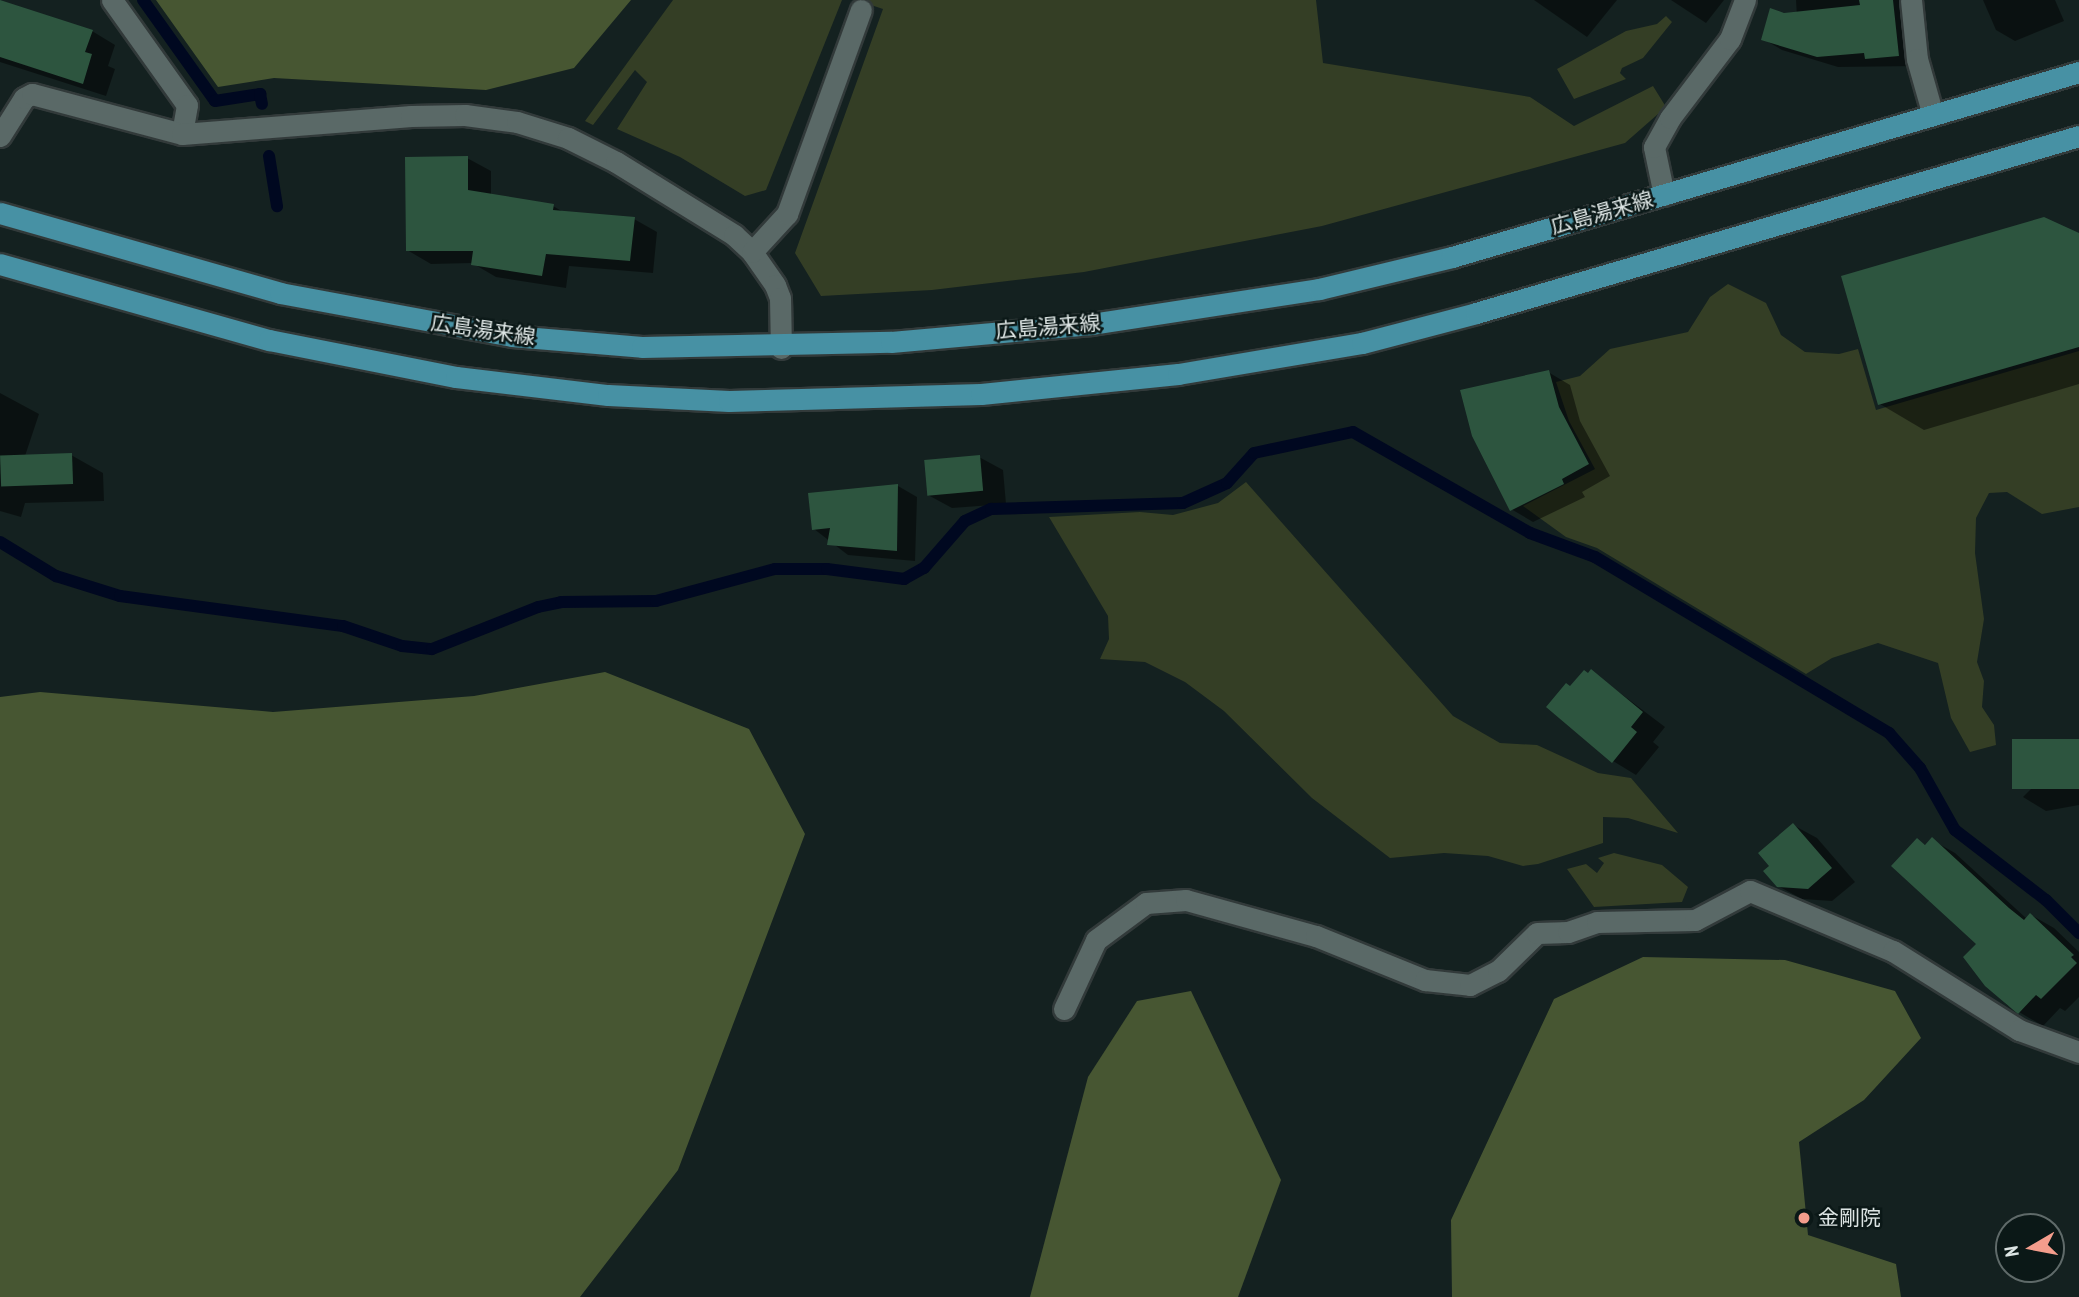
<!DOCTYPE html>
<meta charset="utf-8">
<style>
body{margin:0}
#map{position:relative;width:2079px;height:1297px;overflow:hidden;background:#142120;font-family:"PT Sans Narrow","Noto Sans JP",sans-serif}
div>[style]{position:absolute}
.green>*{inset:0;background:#343e25}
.forest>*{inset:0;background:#475632}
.shadow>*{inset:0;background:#0007}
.stream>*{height:12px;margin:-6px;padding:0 6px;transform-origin:6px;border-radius:6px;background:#000820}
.building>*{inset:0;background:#2d553f;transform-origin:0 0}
.roads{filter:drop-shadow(2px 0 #323a3a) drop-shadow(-2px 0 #323a3a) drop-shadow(0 2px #323a3a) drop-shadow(0 -2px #323a3a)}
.minor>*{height:21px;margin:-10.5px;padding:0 10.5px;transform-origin:10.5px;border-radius:10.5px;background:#5a6967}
.major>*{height:21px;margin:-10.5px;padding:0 10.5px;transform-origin:10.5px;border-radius:10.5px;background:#4791a4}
.dots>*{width:19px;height:19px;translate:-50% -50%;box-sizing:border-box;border:4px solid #0b1817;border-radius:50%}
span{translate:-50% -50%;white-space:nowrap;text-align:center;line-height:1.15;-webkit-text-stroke:5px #0b1817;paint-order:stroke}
.street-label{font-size:21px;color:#dde5e4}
.poi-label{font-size:21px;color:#dde5e4}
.left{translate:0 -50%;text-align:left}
.north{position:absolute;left:1995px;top:1213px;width:70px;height:70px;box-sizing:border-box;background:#0b1817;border:2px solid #5f6a69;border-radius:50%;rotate:260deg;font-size:19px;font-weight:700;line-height:28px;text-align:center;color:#dde5e4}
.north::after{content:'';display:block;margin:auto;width:24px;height:32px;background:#f49d8c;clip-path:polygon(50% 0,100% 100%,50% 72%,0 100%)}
</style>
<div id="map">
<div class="green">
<i style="clip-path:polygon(673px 0,842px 0,766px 190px,745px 196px,680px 157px,617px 129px,647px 82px,635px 70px,593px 125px,585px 121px)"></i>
<i style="clip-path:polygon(856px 0,1316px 0,1323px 63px,1530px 97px,1574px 126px,1653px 86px,1666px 107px,1625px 143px,1322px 226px,1084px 272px,932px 290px,821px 296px,795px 253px,883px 9px)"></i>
<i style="clip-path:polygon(1666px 16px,1672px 22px,1643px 58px,1622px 68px,1620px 73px,1626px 79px,1574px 99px,1557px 69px,1626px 31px,1657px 24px)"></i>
<i style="clip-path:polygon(1728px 284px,1766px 303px,1781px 335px,1805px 352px,1839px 354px,1858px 349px,1876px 410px,2079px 351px,2079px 507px,2042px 514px,2007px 492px,1989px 493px,1976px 518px,1975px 553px,1984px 619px,1977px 662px,1984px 681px,1982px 707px,1994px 725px,1996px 745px,1970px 752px,1951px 718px,1938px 663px,1878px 643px,1832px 658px,1806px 674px,1597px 548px,1566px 537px,1523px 506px,1595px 469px,1569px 421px,1556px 382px,1580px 376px,1610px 349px,1688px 332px,1710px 297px)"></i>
<i style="clip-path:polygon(1246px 482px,1453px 716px,1500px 743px,1537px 745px,1598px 773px,1631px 778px,1678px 833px,1628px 818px,1603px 817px,1603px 843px,1538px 864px,1523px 866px,1488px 856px,1444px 853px,1390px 858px,1312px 798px,1224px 711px,1185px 682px,1145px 662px,1100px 659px,1109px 639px,1108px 616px,1049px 517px,1140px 512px,1173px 515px,1218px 503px)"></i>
<i style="clip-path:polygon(1614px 853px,1662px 865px,1688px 887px,1682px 902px,1594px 907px,1567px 869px,1586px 864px,1597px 873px,1604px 863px,1598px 858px)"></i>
</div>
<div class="forest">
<i style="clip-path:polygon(156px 0,631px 0,574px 68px,486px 90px,274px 78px,218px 87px)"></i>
<i style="clip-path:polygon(605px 672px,749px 729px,805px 834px,678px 1170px,580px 1297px,0 1297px,0 697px,40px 692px,273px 712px,474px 696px)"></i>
<i style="clip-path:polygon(1643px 957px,1785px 960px,1895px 991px,1921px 1038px,1864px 1100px,1799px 1142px,1808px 1235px,1896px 1264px,1901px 1297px,1452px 1297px,1451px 1220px,1554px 999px)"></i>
<i style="clip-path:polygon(1191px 991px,1281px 1180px,1238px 1297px,1030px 1297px,1088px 1077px,1137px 1001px)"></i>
</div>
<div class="shadow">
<i style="clip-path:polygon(1534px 0,1617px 0,1587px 37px)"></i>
<i style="clip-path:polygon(1671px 0,1724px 0,1706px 23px)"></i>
<i style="clip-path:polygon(1796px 0,1911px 0,1918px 66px,1838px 67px,1782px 50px,1763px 39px,1797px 18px)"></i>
<i style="clip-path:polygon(1983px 0,2055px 0,2064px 21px,2015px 41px,1996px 30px)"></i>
<i style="clip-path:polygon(0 2px,92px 31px,115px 45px,108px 66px,115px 69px,106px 96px,0 62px)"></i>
<i style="clip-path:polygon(467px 158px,491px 171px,491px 196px,553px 206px,565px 213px,634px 219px,657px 232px,653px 273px,569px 266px,566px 288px,496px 277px,472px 263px,431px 264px,407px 250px)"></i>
<i style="clip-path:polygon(2079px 235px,2079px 384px,1924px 430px,1880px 404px)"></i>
<i style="clip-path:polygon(1548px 372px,1570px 385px,1580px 421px,1610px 476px,1582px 492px,1585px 497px,1533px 522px,1511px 509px)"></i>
<i style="clip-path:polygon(0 393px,39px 414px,25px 456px,71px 455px,103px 473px,104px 501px,25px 503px,21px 517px,0 511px)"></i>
<i style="clip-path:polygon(979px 457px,1003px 470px,1006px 504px,952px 508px,928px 495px)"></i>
<i style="clip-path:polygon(898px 486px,917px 497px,915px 561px,848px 555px,814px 529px)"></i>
<i style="clip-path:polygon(1591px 671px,1665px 727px,1653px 742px,1659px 747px,1636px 775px,1613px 761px,1571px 688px)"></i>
<i style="clip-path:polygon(2079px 741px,2079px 805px,2046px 811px,2023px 797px)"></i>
<i style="clip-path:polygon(1793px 825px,1817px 838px,1855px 882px,1832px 901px,1802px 899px,1778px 886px)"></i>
<i style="clip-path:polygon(1917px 840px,1927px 846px,1932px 840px,1955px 853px,2027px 919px,2031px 915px,2054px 928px,2079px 952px,2079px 997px,2065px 1011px,2060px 1008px,2043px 1026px,2007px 1005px,1966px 957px,1978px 944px)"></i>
</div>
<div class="stream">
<i style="left:143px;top:0;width:124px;rotate:54.5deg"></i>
<i style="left:215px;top:101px;width:46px;rotate:-8.8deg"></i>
<i style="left:260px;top:94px;width:10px;rotate:79deg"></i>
<i style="left:269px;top:156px;width:51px;rotate:80.9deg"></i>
<i style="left:0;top:542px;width:66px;rotate:31.3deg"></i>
<i style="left:56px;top:576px;width:67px;rotate:17.4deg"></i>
<i style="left:120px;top:596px;width:225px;rotate:7.7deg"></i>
<i style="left:343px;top:626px;width:62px;rotate:18.7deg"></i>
<i style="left:402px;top:646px;width:30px;rotate:6deg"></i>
<i style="left:432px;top:649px;width:114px;rotate:-21.6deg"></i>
<i style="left:538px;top:607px;width:24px;rotate:-12deg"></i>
<i style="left:561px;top:602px;width:95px;rotate:-0.6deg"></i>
<i style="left:656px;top:601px;width:123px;rotate:-15.1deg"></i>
<i style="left:775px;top:569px;width:52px"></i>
<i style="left:827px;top:569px;width:78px;rotate:7.4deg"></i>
<i style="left:904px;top:579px;width:23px;rotate:-29deg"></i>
<i style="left:924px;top:568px;width:62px;rotate:-48.9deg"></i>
<i style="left:965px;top:521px;width:29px;rotate:-25deg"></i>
<i style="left:991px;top:509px;width:192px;rotate:-1.8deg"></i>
<i style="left:1183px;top:503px;width:48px;rotate:-24.4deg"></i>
<i style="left:1227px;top:483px;width:40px;rotate:-48deg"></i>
<i style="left:1254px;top:453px;width:101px;rotate:-12deg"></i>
<i style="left:1353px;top:432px;width:204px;rotate:29.7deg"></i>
<i style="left:1530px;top:533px;width:69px;rotate:20.3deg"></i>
<i style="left:1595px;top:557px;width:343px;rotate:30.9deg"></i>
<i style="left:1889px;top:733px;width:47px;rotate:48.5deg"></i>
<i style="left:1920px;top:768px;width:71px;rotate:60.6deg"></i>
<i style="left:1955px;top:830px;width:115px;rotate:37.6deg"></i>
<i style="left:2046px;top:900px;width:47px;rotate:45deg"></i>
</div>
<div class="building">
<i style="clip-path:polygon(0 0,93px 30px,85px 52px,92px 54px,83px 84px,0 57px)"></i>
<i style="clip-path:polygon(1859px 0,1893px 0,1899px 56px,1865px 59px,1864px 53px,1817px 57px,1761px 40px,1770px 8px,1784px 13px,1860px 5px)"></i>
<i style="clip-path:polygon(468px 156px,468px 190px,554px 204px,553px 210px,635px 217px,630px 261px,546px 254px,542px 276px,471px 265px,473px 251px,406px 251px,405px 157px)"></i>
<i style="clip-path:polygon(2044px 217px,2079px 233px,2079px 347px,1878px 405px,1841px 276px)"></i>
<i style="clip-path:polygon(1549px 370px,1559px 407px,1589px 464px,1562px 479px,1564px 484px,1510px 511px,1472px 436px,1460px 390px)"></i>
<i style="left:72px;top:453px;width:31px;height:72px;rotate:88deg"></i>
<i style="left:980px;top:455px;width:36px;height:56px;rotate:85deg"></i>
<i style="clip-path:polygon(898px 484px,897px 551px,827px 545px,830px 528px,812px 530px,808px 493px)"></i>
<i style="clip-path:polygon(1591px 669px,1643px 712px,1631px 727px,1637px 732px,1612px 763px,1546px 707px,1566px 683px,1570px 686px,1584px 670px,1588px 673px)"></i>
<i style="left:2079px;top:739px;width:50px;height:67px;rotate:90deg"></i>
<i style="clip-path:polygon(1793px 823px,1832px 868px,1808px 889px,1777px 887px,1763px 871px,1769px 866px,1758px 853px)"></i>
<i style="clip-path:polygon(1932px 837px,2009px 908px,2024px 920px,2030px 913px,2074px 955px,2071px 957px,2077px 963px,2041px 999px,2036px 995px,2018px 1014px,1985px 986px,1963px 957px,1976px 944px,1891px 866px,1917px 838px,1925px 845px)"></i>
</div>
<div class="roads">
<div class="minor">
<i style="left:112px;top:0;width:129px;rotate:54.5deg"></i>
<i style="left:187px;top:105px;width:29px;rotate:100deg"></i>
<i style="left:1911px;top:0;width:59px;rotate:84.2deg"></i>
<i style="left:1917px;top:59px;width:58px;rotate:74.1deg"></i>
<i style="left:0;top:136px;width:45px;rotate:-57.7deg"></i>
<i style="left:24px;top:98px;width:9px;rotate:-27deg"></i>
<i style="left:32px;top:94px;width:155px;rotate:14.9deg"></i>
<i style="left:182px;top:134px;width:230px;rotate:-4.5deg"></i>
<i style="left:411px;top:116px;width:54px;rotate:-1.1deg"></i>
<i style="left:465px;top:115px;width:52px;rotate:7.7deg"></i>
<i style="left:517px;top:122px;width:53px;rotate:17.4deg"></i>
<i style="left:568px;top:138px;width:54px;rotate:26.6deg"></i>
<i style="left:616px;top:162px;width:139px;rotate:31.7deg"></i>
<i style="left:734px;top:235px;width:25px;rotate:43deg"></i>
<i style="left:752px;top:252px;width:40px;rotate:55.1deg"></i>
<i style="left:775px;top:285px;width:14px;rotate:69deg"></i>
<i style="left:780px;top:298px;width:50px;rotate:88.9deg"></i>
<i style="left:1664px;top:195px;width:49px;rotate:-101.8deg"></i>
<i style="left:1654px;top:147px;width:33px;rotate:-61deg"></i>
<i style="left:1670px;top:118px;width:99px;rotate:-52.8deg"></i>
<i style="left:1730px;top:39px;width:42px;rotate:-69deg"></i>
<i style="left:752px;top:252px;width:52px;rotate:-47.4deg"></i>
<i style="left:787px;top:214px;width:217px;rotate:-70.1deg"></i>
<i style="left:1064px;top:1009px;width:76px;rotate:-65.1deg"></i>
<i style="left:1096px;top:940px;width:62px;rotate:-36.5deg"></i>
<i style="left:1146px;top:903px;width:40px;rotate:-4.3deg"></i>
<i style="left:1186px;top:900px;width:135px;rotate:15.5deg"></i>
<i style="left:1316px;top:936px;width:118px;rotate:22deg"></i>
<i style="left:1425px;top:980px;width:45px;rotate:6.3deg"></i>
<i style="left:1470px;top:985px;width:31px;rotate:-27deg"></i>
<i style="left:1498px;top:971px;width:54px;rotate:-44.3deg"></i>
<i style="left:1537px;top:933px;width:31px;rotate:-2deg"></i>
<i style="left:1568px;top:932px;width:31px;rotate:-19deg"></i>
<i style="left:1597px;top:922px;width:98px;rotate:-1.2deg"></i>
<i style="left:1695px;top:920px;width:62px;rotate:-27.8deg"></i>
<i style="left:1750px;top:891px;width:155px;rotate:22.8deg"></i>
<i style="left:1893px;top:951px;width:149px;rotate:32.1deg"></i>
<i style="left:2019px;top:1030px;width:64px;rotate:20.1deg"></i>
</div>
<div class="major">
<i style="left:0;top:213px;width:291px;rotate:15.9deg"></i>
<i style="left:280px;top:293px;width:236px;rotate:10.5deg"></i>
<i style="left:512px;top:336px;width:130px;rotate:4.8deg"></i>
<i style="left:642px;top:347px;width:249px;rotate:-1.2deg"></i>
<i style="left:891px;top:342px;width:201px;rotate:-5.1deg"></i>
<i style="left:1091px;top:324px;width:231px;rotate:-8.7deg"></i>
<i style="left:1319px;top:289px;width:137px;rotate:-13.5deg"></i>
<i style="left:1452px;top:257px;width:654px;rotate:-16.44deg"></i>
<i style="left:0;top:264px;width:280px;rotate:15.8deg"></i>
<i style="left:269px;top:340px;width:191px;rotate:11.2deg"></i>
<i style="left:456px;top:377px;width:153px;rotate:6.8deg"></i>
<i style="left:608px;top:395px;width:121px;rotate:2.8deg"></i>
<i style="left:729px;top:401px;width:252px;rotate:-1.6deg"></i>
<i style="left:981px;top:394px;width:198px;rotate:-5.8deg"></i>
<i style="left:1178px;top:374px;width:187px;rotate:-9.6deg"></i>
<i style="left:1362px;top:343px;width:118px;rotate:-14.7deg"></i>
<i style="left:1476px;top:313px;width:628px;rotate:-16.36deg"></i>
</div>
</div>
<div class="dots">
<i style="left:1804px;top:1218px;background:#f49d8c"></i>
</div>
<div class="street-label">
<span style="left:1602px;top:213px;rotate:-16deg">広島湯来線</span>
<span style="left:1048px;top:327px;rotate:-5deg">広島湯来線</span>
<span style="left:483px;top:330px;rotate:8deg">広島湯来線</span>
</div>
<div class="poi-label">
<span class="left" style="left:1818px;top:1218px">金剛院</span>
</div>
<div class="north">N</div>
</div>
